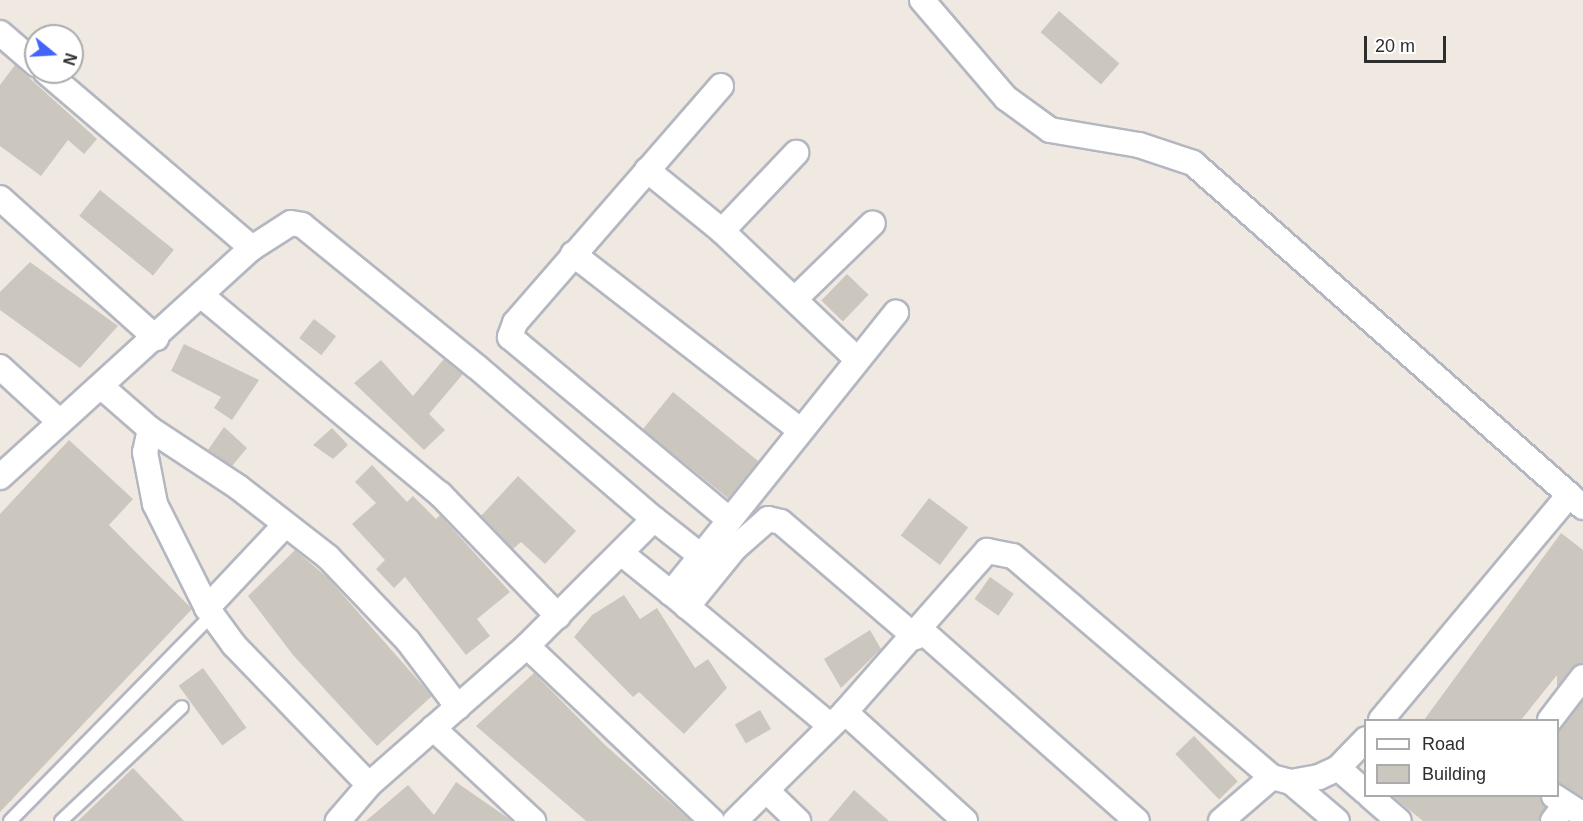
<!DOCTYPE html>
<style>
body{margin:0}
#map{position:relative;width:1583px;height:821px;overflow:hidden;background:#efe9e1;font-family:Arial,sans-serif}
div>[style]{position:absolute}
.building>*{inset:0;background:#cbc7bf;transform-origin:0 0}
.roads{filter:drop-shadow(2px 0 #b4b7c1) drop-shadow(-2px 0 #b4b7c1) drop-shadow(0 2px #b4b7c1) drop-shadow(0 -2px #b4b7c1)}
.lane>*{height:12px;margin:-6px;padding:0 6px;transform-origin:6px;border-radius:6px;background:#fff}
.street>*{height:24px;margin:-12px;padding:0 12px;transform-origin:12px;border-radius:12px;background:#fff}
span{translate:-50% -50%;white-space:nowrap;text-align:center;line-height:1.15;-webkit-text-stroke:4.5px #fff;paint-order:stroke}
.legend{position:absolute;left:1364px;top:719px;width:195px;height:78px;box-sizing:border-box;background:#fff;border:2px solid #ababab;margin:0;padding:8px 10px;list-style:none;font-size:18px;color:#2e2e2e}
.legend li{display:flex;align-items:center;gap:12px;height:30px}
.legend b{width:30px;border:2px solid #ababab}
.north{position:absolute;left:24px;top:24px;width:60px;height:60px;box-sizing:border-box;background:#fff;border:2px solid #ababab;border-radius:50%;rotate:108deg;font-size:16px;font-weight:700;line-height:24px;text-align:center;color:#2e2e2e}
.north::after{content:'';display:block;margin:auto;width:21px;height:27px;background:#4264fb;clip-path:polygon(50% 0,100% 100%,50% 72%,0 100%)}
.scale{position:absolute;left:1364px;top:36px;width:82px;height:27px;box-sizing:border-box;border:3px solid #2e2e2e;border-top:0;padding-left:8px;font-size:18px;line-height:21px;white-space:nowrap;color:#2e2e2e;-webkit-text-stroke:4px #fff;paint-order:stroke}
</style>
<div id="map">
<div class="building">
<i style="left:1059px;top:11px;width:80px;height:28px;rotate:41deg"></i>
<i style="clip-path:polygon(15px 65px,97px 139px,84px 154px,68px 140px,41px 176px,0 146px,0 85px)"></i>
<i style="left:100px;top:190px;width:95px;height:33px;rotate:39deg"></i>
<i style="clip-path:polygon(30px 262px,118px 326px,80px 368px,0 310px,0 292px)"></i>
<i style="left:847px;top:274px;width:30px;height:37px;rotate:44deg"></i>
<i style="left:314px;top:319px;width:28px;height:24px;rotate:38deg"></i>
<i style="clip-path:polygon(184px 344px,259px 380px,232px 420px,214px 408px,221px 397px,171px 371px)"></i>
<i style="clip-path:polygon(444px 359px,463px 374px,429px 414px,445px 430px,424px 450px,354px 383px,381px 360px,413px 396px)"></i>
<i style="left:673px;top:392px;width:110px;height:48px;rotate:39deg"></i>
<i style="clip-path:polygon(224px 427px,247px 448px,232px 466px,208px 450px)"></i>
<i style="clip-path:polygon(332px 428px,348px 445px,333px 459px,313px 445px)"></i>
<i style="clip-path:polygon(69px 440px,133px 499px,109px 525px,192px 609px,0 812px,0 514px)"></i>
<i style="clip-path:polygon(372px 465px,407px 502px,413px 496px,436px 519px,440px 515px,510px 592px,477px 619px,490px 636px,466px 655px,405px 577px,394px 588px,376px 569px,385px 560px,352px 524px,376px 503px,355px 482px)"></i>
<i style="clip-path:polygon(518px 476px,576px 531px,545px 564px,521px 542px,513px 549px,481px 516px)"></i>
<i style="left:929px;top:498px;width:49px;height:47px;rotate:37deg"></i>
<i style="clip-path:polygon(1561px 533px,1583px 550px,1583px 663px,1557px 687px,1557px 675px,1521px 720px,1424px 720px)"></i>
<i style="clip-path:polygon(295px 550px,328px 578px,432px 696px,377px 746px,293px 655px,248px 596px)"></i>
<i style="left:990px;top:577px;width:29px;height:27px;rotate:35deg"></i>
<i style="clip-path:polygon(624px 595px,640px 619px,657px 608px,695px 668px,708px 659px,727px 688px,684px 734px,639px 692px,633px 697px,574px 637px,592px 615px)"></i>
<i style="clip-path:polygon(870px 630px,881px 649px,841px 688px,824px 659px)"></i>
<i style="left:203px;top:668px;width:74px;height:30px;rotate:54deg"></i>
<i style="clip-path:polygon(534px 673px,605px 745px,691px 821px,586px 821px,476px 726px)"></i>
<i style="clip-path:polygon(1583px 700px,1583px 798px,1557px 783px,1557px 732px)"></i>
<i style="left:760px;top:710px;width:22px;height:29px;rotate:60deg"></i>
<i style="left:1194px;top:736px;width:63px;height:26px;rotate:46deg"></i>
<i style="clip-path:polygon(133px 768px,184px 821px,78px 821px)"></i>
<i style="clip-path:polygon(456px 782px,512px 821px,366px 821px,408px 785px,434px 815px)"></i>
<i style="clip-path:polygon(854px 790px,889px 821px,828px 821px)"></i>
<i style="clip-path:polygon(1391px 795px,1540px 795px,1546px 807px,1539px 821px,1423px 821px)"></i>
</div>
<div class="roads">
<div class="lane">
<i style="left:10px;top:821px;width:289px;rotate:-45.6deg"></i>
<i style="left:61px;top:821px;width:166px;rotate:-43.3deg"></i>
</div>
<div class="street">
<i style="left:922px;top:0;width:129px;rotate:49.4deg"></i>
<i style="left:1006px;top:98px;width:54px;rotate:36deg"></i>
<i style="left:1050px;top:130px;width:90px;rotate:9.6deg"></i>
<i style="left:1139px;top:145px;width:57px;rotate:18.4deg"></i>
<i style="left:1193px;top:163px;width:520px;rotate:41.41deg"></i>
<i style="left:0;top:33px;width:48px;rotate:40.7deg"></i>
<i style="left:46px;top:72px;width:271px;rotate:40.5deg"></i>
<i style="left:721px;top:86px;width:314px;rotate:131deg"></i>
<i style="left:515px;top:323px;width:15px;rotate:110deg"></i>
<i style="left:510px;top:337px;width:286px;rotate:39.8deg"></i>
<i style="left:647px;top:170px;width:97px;rotate:39.1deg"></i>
<i style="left:722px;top:231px;width:185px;rotate:43.5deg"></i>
<i style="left:0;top:198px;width:210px;rotate:41.9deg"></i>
<i style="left:722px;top:231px;width:108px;rotate:-46.5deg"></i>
<i style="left:573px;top:254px;width:286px;rotate:37.8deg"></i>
<i style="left:202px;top:296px;width:310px;rotate:39.8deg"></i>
<i style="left:440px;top:494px;width:170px;rotate:46deg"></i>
<i style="left:796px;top:298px;width:107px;rotate:-44.2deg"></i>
<i style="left:0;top:367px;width:80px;rotate:42.5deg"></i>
<i style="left:103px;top:388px;width:62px;rotate:41.1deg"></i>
<i style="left:150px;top:429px;width:105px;rotate:33.4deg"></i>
<i style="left:238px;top:487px;width:114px;rotate:37.9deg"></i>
<i style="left:328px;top:557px;width:116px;rotate:46.4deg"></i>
<i style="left:408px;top:641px;width:83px;rotate:52.9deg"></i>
<i style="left:150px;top:429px;width:24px;rotate:102deg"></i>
<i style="left:145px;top:452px;width:53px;rotate:79.1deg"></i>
<i style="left:155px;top:504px;width:116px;rotate:63.4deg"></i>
<i style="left:207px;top:608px;width:46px;rotate:53.9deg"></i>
<i style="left:234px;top:645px;width:194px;rotate:46deg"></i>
<i style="left:0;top:477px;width:341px;rotate:-42.3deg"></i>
<i style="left:252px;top:248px;width:46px;rotate:-32.7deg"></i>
<i style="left:291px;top:223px;width:11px;rotate:10deg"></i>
<i style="left:302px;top:225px;width:225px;rotate:39.1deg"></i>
<i style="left:477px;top:367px;width:233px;rotate:40.7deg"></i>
<i style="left:654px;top:519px;width:180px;rotate:135deg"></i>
<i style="left:527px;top:646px;width:210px;rotate:138.7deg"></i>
<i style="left:369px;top:785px;width:48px;rotate:130.7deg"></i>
<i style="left:654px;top:519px;width:60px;rotate:38.2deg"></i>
<i style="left:701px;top:556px;width:48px;rotate:129deg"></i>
<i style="left:671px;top:593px;width:204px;rotate:39.8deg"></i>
<i style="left:621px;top:553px;width:64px;rotate:38.7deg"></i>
<i style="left:717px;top:569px;width:21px;rotate:-141deg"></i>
<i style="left:701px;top:556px;width:312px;rotate:-51.3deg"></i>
<i style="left:687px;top:607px;width:76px;rotate:-50.9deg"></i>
<i style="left:735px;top:548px;width:44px;rotate:-41.3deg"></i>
<i style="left:768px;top:519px;width:13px;rotate:13deg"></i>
<i style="left:781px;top:522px;width:177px;rotate:40.6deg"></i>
<i style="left:207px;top:608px;width:112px;rotate:-46.8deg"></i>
<i style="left:921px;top:630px;width:288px;rotate:41.5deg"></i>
<i style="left:527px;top:646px;width:255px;rotate:43.4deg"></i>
<i style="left:845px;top:712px;width:162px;rotate:42.2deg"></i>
<i style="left:1381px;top:720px;width:292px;rotate:-50.1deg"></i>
<i style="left:1550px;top:720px;width:54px;rotate:-52.5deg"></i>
<i style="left:433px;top:728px;width:137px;rotate:42.9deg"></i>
<i style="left:1338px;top:768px;width:37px;rotate:41deg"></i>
<i style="left:1291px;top:782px;width:60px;rotate:40.3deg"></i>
<i style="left:768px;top:792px;width:42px;rotate:44deg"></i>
<i style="left:1370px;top:796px;width:38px;rotate:41deg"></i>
<i style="left:1554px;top:796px;width:35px;rotate:33deg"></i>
<i style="left:735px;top:821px;width:155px;rotate:-44.7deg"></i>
<i style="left:845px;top:712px;width:215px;rotate:-48.6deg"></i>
<i style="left:987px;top:551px;width:26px;rotate:11deg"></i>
<i style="left:1013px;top:556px;width:340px;rotate:40.5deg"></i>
<i style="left:1272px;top:777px;width:20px;rotate:15deg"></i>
<i style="left:1291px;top:782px;width:28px;rotate:-10deg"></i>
<i style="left:1319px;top:777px;width:21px;rotate:-25deg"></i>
<i style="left:1338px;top:768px;width:40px;rotate:-46deg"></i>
<i style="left:1221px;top:821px;width:67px;rotate:-40.8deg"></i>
<i style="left:1553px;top:821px;width:21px;rotate:-53deg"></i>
</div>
</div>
<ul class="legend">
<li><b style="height:8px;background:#fff"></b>Road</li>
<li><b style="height:16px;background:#cbc7bf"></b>Building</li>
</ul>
<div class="north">N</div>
<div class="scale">20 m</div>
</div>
